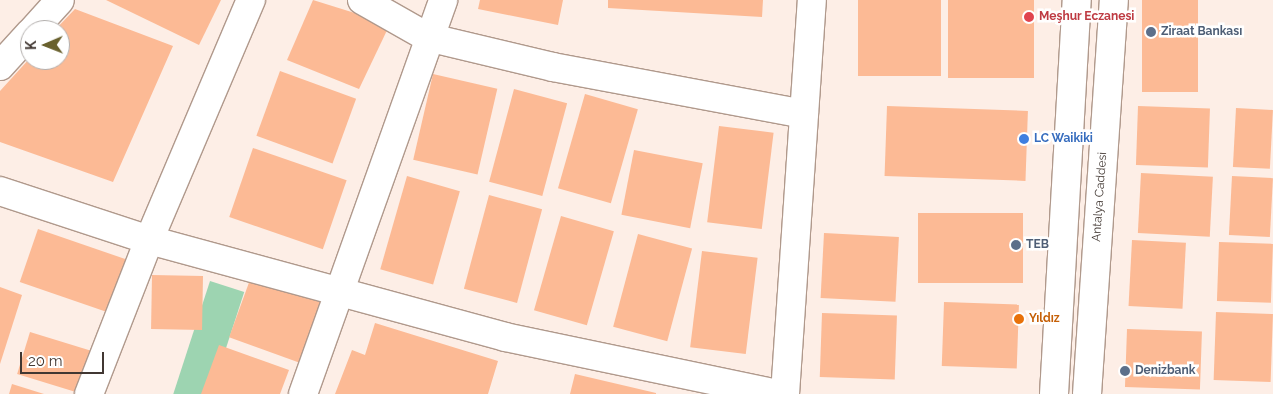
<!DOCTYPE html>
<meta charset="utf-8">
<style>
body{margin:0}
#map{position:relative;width:1273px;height:394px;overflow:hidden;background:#fdeee6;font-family:Raleway,sans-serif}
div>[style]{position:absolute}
.green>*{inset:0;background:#9dd4b1;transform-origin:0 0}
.building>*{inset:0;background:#fcba95;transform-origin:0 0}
.roads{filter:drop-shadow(1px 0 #b0998c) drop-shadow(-1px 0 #b0998c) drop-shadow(0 1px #b0998c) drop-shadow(0 -1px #b0998c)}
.minor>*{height:28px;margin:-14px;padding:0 14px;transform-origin:14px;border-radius:14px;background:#fff}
.secondary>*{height:28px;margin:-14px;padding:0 14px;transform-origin:14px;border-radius:14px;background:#fff}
.dots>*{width:14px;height:14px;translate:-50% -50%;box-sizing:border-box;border:2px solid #fff;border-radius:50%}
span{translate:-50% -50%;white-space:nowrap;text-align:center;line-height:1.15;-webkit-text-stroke:5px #fff;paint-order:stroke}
.health-label{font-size:12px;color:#be3a42;font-weight:700}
.left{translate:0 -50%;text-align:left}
.service-label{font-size:12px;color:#4e5e75;font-weight:700}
.shop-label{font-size:12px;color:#366cbe;font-weight:700}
.street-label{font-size:12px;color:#413732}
.food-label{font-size:12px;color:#c56008;font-weight:700}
.north{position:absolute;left:20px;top:20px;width:50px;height:50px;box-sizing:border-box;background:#fff;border:1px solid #b3afad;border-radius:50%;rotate:269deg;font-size:14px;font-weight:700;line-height:20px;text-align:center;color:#413732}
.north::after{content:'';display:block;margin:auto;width:18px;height:22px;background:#69612e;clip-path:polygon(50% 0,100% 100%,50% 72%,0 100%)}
.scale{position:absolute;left:20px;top:352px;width:84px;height:22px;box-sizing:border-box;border:2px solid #413732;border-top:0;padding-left:6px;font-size:15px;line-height:18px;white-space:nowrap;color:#413732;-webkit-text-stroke:4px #fff;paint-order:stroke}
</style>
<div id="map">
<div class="green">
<i style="left:210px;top:281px;width:36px;height:119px;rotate:18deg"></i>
</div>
<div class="building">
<i style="clip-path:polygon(106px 0,221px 0,199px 45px)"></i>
<i style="clip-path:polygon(313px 0,390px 24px,359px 89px,287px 60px)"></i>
<i style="clip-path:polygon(480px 0,563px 0,558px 25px,478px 9px)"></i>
<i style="clip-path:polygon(608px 0,763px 0,762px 17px,608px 8px)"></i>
<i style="left:858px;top:0;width:83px;height:76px"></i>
<i style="left:948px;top:0;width:86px;height:78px"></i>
<i style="left:1142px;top:0;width:56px;height:92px"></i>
<i style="clip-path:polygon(75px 9px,173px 46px,113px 182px,0 142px,0 91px,30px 58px,60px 60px,60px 30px,55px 30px)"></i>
<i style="left:280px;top:71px;width:81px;height:69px;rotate:20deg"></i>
<i style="left:433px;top:74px;width:66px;height:88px;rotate:13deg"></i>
<i style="left:514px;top:89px;width:55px;height:96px;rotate:15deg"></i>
<i style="left:585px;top:94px;width:55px;height:98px;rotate:16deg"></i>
<i style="left:887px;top:106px;width:141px;height:70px;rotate:2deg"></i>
<i style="left:1138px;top:106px;width:72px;height:59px;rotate:2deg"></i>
<i style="left:1236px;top:108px;width:37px;height:59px;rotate:3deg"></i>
<i style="left:719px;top:126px;width:55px;height:97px;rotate:7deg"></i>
<i style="left:253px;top:148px;width:99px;height:73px;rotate:19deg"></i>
<i style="left:634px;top:150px;width:70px;height:66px;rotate:11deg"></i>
<i style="left:1141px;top:173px;width:72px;height:60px;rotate:3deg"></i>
<i style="left:407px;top:176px;width:55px;height:97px;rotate:16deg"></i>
<i style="left:1232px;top:176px;width:41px;height:59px;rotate:3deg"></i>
<i style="left:489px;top:195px;width:55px;height:97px;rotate:15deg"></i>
<i style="left:918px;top:213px;width:105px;height:70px"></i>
<i style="left:561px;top:216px;width:55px;height:98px;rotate:16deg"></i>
<i style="left:38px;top:229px;width:96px;height:56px;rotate:19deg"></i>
<i style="left:824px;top:233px;width:75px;height:65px;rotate:3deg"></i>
<i style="left:638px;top:234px;width:56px;height:96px;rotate:15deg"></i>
<i style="left:1132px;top:240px;width:54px;height:66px;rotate:3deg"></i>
<i style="left:1219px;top:242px;width:54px;height:59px;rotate:2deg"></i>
<i style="left:702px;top:251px;width:56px;height:97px;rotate:7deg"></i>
<i style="left:152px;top:275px;width:51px;height:54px;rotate:1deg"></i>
<i style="left:251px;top:277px;width:75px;height:64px;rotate:20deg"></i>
<i style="clip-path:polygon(0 287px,22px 295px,0 364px)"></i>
<i style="left:944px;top:302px;width:75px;height:64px;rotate:2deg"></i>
<i style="left:1216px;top:312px;width:57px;height:68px;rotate:2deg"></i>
<i style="left:822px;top:313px;width:75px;height:64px;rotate:2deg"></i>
<i style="clip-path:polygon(375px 323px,498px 361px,488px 394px,335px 394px,352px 350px,365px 355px)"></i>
<i style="left:1127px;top:329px;width:75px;height:58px;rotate:2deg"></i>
<i style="left:30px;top:332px;width:63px;height:44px;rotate:17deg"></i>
<i style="clip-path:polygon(219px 345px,289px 370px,280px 394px,201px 394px)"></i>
<i style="clip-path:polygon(575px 374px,656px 393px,656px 394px,570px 394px)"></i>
<i style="clip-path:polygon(12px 384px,44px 394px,9px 394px)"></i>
</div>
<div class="roads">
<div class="minor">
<i style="left:362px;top:0;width:75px;rotate:29.6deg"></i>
<i style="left:427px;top:37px;width:130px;rotate:13.4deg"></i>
<i style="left:553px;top:67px;width:255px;rotate:10.6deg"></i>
<i style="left:33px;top:30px;width:40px;rotate:-48deg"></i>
<i style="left:0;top:66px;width:45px;rotate:-47.7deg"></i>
<i style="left:0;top:191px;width:157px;rotate:18.2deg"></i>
<i style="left:149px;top:240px;width:369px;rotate:15.2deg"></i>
<i style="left:505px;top:337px;width:279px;rotate:11.8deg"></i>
<i style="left:89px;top:394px;width:165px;rotate:-68.7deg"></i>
<i style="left:149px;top:240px;width:261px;rotate:-67deg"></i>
<i style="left:303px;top:394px;width:418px;rotate:-70.4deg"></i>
<i style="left:785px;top:394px;width:395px;rotate:-86.1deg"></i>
</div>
<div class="secondary">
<i style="left:1054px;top:394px;width:395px;rotate:-86.7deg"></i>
<i style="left:1087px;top:394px;width:395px;rotate:-86.1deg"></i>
</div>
</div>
<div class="dots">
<i style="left:1029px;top:17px;background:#e0444e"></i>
<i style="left:1151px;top:32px;background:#5c6f8a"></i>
<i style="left:1024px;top:139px;background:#3f7fe0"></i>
<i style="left:1016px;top:245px;background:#5c6f8a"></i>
<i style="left:1019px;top:319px;background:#e8710a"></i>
<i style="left:1125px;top:371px;background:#5c6f8a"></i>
</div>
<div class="health-label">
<span class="left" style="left:1039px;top:17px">Meşhur Eczanesi</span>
</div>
<div class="service-label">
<span class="left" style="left:1161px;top:32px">Ziraat Bankası</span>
<span class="left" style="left:1026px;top:245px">TEB</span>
<span class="left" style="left:1135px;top:371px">Denizbank</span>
</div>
<div class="shop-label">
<span class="left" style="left:1034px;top:139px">LC Waikiki</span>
</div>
<div class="street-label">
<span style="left:1100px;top:197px;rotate:-86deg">Antalya Caddesi</span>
</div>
<div class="food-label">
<span class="left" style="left:1029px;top:319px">Yıldız</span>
</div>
<div class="north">K</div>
<div class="scale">20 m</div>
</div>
